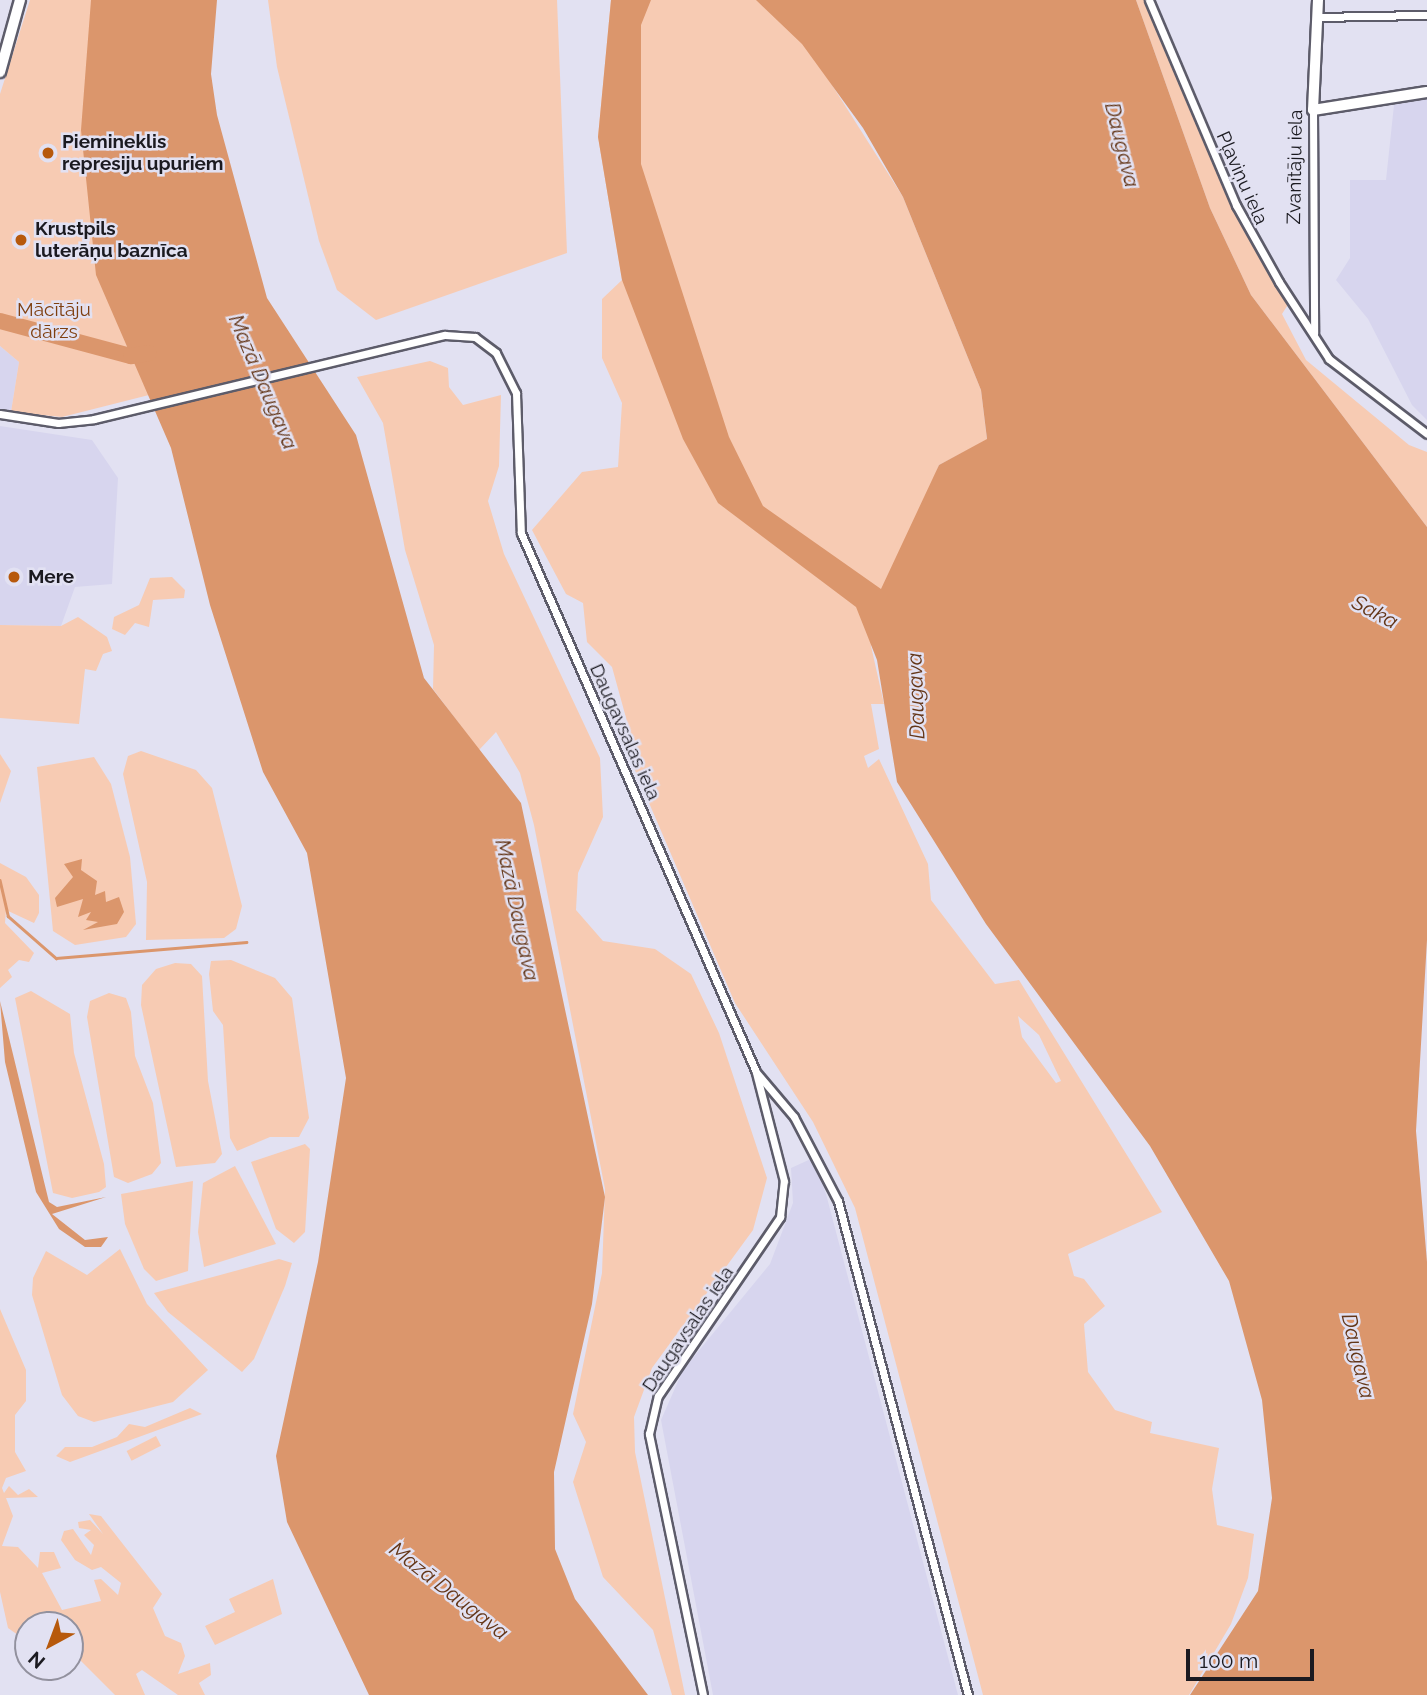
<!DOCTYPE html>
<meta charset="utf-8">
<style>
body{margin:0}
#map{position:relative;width:1427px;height:1695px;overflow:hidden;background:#e2e1f2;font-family:Raleway,sans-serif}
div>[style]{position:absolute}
.built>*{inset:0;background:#d7d5ee}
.green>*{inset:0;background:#f7cbb3;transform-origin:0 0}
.water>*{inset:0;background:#db966c}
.stream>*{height:2.5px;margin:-1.25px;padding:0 1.25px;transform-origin:1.25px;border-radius:1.25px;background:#db966c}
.river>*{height:16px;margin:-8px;padding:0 8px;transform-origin:8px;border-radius:8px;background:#db966c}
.roads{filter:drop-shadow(2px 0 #5d5c6a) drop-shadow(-2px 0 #5d5c6a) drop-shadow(0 2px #5d5c6a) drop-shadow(0 -2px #5d5c6a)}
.minor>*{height:7px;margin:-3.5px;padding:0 3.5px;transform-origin:3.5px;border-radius:3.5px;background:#fff}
.tertiary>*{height:10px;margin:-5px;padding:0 5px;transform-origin:5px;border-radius:5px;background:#fff}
.secondary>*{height:10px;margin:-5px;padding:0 5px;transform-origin:5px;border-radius:5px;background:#fff}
.dots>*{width:19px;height:19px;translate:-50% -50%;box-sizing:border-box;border:4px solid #e2e1f2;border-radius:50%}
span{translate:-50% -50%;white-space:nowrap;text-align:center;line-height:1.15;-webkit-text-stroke:5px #e2e1f2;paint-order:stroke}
.poi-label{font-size:19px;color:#1b1a20;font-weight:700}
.left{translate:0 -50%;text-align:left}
.street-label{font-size:19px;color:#1b1a20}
.park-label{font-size:19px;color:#7f3f10}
.water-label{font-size:21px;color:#643618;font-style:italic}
.north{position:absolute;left:14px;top:1611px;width:70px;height:70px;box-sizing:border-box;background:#e2e1f2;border:2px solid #92919e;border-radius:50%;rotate:221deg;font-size:19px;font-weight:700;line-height:28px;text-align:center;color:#1b1a20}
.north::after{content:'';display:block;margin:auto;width:24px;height:32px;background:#b7590c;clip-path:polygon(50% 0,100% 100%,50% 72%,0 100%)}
.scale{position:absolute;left:1186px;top:1649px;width:128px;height:32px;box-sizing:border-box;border:4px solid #1b1a20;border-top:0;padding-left:9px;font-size:21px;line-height:24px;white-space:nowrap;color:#1b1a20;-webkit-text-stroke:5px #e2e1f2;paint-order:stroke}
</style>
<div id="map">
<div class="built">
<i style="clip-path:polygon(1427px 99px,1427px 420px,1412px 405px,1368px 319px,1336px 280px,1350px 258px,1350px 180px,1386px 180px,1394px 105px)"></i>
<i style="clip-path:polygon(0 346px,19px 362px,11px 412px,0 410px)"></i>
<i style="clip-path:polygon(0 426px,92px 440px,118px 478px,112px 584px,75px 587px,61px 626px,0 625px)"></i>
<i style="clip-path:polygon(813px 1158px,826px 1194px,958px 1695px,713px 1695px,661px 1420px,683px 1370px,770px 1264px,793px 1203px,791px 1168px)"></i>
</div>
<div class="green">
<i style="clip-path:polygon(30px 0,119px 0,156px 361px,149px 395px,62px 417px,11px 412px,19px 362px,0 346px,0 94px)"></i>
<i style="clip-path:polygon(268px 0,557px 0,567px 253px,376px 320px,337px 290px,319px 241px,277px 67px)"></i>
<i style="clip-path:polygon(evenodd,611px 0,1024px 0,832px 85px,903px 197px,981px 390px,987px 440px,939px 465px,871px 646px,884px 704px,871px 704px,879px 749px,864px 756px,868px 768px,879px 759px,928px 864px,931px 900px,995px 984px,1019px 980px,1162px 1212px,1068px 1254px,1074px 1276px,1084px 1279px,1105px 1306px,1084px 1324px,1088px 1372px,1115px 1410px,1152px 1422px,1150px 1433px,1219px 1448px,1212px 1489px,1217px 1525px,1254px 1534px,1248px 1578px,1231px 1624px,1189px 1695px,983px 1695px,855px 1208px,813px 1122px,735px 1003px,622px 740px,628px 725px,612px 667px,587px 642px,583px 603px,566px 594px,532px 530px,582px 472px,618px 467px,622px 403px,602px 358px,602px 299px,622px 280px,598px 137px,611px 0,1018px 1016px,1039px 1035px,1061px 1081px,1056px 1083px,1022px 1037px,1018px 1016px)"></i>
<i style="clip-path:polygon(1136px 0,1149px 0,1245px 233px,1289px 303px,1282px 314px,1306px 360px,1409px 445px,1427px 452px,1427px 527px,1251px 295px,1210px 208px)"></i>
<i style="clip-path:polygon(430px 361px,448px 368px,449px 387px,463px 405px,501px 395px,499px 466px,488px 501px,504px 554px,600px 758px,603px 817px,578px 873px,576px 910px,603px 941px,655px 949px,691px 974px,719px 1033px,767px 1178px,753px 1230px,652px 1368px,634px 1417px,635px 1452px,685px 1695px,672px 1695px,653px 1630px,603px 1577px,573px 1482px,586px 1442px,573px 1414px,602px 1273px,605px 1189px,534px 825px,520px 773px,496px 732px,479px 750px,433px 689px,434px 645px,405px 550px,383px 423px,357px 377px)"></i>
<i style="clip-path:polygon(172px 577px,185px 590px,184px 598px,153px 600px,149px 627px,135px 623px,125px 635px,112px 629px,114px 617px,139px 605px,150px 578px)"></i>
<i style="clip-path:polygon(78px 617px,107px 637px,112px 651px,103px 654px,96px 671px,85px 669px,79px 724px,0 718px,0 625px,61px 626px)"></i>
<i style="clip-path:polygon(141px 751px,196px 770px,212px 788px,242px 906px,236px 929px,224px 938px,146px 940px,147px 882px,123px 774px,128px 756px)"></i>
<i style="clip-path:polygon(0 754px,11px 771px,0 803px)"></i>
<i style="clip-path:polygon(94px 757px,111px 784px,130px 857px,136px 924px,126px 937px,75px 945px,53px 931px,37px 767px)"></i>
<i style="clip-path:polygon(0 863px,26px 877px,39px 895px,39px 913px,34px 923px,6px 910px,5px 923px,34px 953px,29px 962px,19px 960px,8px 970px,12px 977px,0 988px)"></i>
<i style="clip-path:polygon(231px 960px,275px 978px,292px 998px,309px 1118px,299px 1137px,270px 1137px,237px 1151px,230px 1138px,223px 1025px,213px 1011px,209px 974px,211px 961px)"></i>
<i style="clip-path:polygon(175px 963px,191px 964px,202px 976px,208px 1081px,222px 1154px,215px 1163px,176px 1167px,141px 1005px,142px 985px,156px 969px)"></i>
<i style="clip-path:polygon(31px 991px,70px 1014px,74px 1053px,104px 1164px,106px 1187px,99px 1192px,72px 1198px,53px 1193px,15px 998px)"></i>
<i style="clip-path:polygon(109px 993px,126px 998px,131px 1012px,135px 1056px,153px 1103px,161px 1163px,152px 1174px,128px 1183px,114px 1177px,87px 1017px,90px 1001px)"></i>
<i style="clip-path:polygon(305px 1144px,310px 1149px,305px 1232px,294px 1243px,276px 1229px,251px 1162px)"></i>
<i style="clip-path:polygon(235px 1166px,276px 1244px,204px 1267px,198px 1232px,203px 1183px)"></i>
<i style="clip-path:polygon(193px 1181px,188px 1271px,156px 1281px,144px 1269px,125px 1224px,121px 1194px)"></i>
<i style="clip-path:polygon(120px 1249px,147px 1304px,208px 1370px,173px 1402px,94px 1422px,78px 1416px,62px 1395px,32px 1295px,33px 1278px,46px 1251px,87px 1275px)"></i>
<i style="clip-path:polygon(279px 1259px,292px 1263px,285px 1286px,254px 1359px,242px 1372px,168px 1312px,154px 1293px)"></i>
<i style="clip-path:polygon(0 1309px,26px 1370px,26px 1401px,15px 1415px,15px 1452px,26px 1471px,6px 1478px,2px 1488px,4px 1493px,9px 1486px,18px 1495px,29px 1489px,38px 1497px,6px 1498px,13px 1516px,2px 1546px,18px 1547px,38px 1568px,40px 1552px,54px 1552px,61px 1568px,42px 1573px,62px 1610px,101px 1601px,94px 1580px,101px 1579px,118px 1595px,121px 1583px,101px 1567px,92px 1570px,75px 1560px,61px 1540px,64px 1531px,73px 1529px,91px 1555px,94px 1545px,84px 1535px,91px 1530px,79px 1528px,78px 1522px,90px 1520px,103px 1534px,89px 1514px,101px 1516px,162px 1594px,153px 1608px,165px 1636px,181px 1643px,185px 1656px,178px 1674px,210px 1663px,211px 1675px,199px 1683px,205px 1695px,178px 1695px,142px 1670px,136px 1674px,145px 1695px,115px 1695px,70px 1650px,70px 1625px,28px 1625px,25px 1640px,8px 1628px,0 1592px)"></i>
<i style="clip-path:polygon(190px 1408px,202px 1414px,70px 1462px,56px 1456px,65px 1447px,92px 1447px,117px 1437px,129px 1424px,145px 1427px)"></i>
<i style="left:156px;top:1436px;width:11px;height:33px;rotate:63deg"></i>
<i style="clip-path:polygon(273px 1579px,282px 1614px,215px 1645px,205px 1626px,235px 1612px,229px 1599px)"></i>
</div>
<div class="water">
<i style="clip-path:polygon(91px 0,217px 0,211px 74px,217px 115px,267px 298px,356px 435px,424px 678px,521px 803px,605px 1197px,592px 1304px,554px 1472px,555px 1549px,575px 1599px,648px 1695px,369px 1695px,287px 1522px,276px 1456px,318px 1262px,346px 1078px,307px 853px,263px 772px,210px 605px,171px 448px,96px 275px,81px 130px)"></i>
<i style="clip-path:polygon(611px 0,651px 0,641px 25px,641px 164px,729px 437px,763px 506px,881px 589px,939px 465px,987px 439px,981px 390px,903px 197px,863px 128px,802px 44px,756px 0,1136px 0,1210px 208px,1251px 295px,1427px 527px,1427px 940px,1416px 1131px,1427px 1262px,1427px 1695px,1190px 1695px,1258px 1591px,1272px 1498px,1262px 1400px,1229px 1281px,1150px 1146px,986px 924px,897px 782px,877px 660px,856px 607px,718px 503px,683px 439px,622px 280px,598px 137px)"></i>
<i style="clip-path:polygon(82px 859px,81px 870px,97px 881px,95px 895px,105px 891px,106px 902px,119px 897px,124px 912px,117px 924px,83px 930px,98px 922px,86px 920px,91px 912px,78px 917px,83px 899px,57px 907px,55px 898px,73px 877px,64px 864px)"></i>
<i style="clip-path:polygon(0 1001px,49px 1202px,57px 1207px,106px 1197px,52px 1214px,85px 1240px,108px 1237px,101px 1247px,85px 1247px,59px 1229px,36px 1192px,5px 1062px)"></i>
</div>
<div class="stream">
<i style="left:0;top:880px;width:37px;rotate:77deg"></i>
<i style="left:8px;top:916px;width:64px;rotate:41.2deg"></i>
<i style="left:56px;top:958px;width:191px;rotate:-4.8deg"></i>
</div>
<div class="river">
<i style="left:0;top:321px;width:136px;rotate:15deg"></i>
<i style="left:131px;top:356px;width:18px;rotate:-9deg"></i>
</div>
<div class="roads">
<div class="minor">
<i style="left:1149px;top:0;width:223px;rotate:67deg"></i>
<i style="left:1236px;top:205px;width:88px;rotate:60.8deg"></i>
<i style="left:1279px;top:282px;width:92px;rotate:57deg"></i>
<i style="left:1329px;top:359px;width:123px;rotate:37.4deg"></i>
<i style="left:1318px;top:17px;width:109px;rotate:-1.1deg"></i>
<i style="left:1313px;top:110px;width:223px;rotate:89.7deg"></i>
<i style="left:0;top:414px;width:59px;rotate:8.8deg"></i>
<i style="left:58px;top:423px;width:36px;rotate:-6deg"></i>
<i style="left:94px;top:419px;width:361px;rotate:-13.5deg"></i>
<i style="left:445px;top:335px;width:30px;rotate:4deg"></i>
<i style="left:475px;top:337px;width:26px;rotate:37deg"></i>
<i style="left:496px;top:353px;width:45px;rotate:63.4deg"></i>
<i style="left:516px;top:393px;width:140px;rotate:88deg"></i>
<i style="left:521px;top:533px;width:588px;rotate:66.44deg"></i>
<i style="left:756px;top:1072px;width:59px;rotate:49.8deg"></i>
<i style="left:794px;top:1117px;width:95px;rotate:62.4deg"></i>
<i style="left:838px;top:1201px;width:511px;rotate:75.26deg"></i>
<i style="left:703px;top:1695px;width:267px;rotate:-101.7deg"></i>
<i style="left:649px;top:1434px;width:39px;rotate:-77deg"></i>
<i style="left:658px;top:1396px;width:217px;rotate:-55.7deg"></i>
<i style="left:780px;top:1217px;width:36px;rotate:-84deg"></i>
<i style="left:784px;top:1181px;width:112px;rotate:-104.5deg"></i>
</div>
<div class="tertiary">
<i style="left:1318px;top:0;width:110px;rotate:92.6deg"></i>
<i style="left:1313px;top:110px;width:115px;rotate:-9deg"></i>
</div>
<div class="secondary">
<i style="left:0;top:72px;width:75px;rotate:-74.5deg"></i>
</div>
</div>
<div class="dots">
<i style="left:48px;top:153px;background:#b7590c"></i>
<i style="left:21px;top:240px;background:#b7590c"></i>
<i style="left:14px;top:577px;background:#b7590c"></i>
</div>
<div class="poi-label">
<span class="left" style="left:62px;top:153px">Piemineklis<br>represiju upuriem</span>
<span class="left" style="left:35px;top:240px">Krustpils<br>luterāņu baznīca</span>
<span class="left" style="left:28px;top:577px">Mere</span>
</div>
<div class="street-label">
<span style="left:1295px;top:167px;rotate:-89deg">Zvanītāju iela</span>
<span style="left:1242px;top:178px;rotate:66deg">Pļaviņu iela</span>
<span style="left:625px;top:732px;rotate:66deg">Daugavsalas iela</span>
<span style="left:688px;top:1329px;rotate:-56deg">Daugavsalas iela</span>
</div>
<div class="park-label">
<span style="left:54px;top:321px">Mācītāju<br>dārzs</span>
</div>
<div class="water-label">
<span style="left:1122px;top:145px;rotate:76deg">Daugava</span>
<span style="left:263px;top:382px;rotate:67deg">Mazā Daugava</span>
<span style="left:1375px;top:612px;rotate:28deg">Saka</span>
<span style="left:916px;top:696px;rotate:-92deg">Daugava</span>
<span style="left:517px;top:910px;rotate:78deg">Mazā Daugava</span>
<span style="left:1358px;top:1356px;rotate:77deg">Daugava</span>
<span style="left:449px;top:1591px;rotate:38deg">Mazā Daugava</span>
</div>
<div class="north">N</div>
<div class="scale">100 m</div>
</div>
